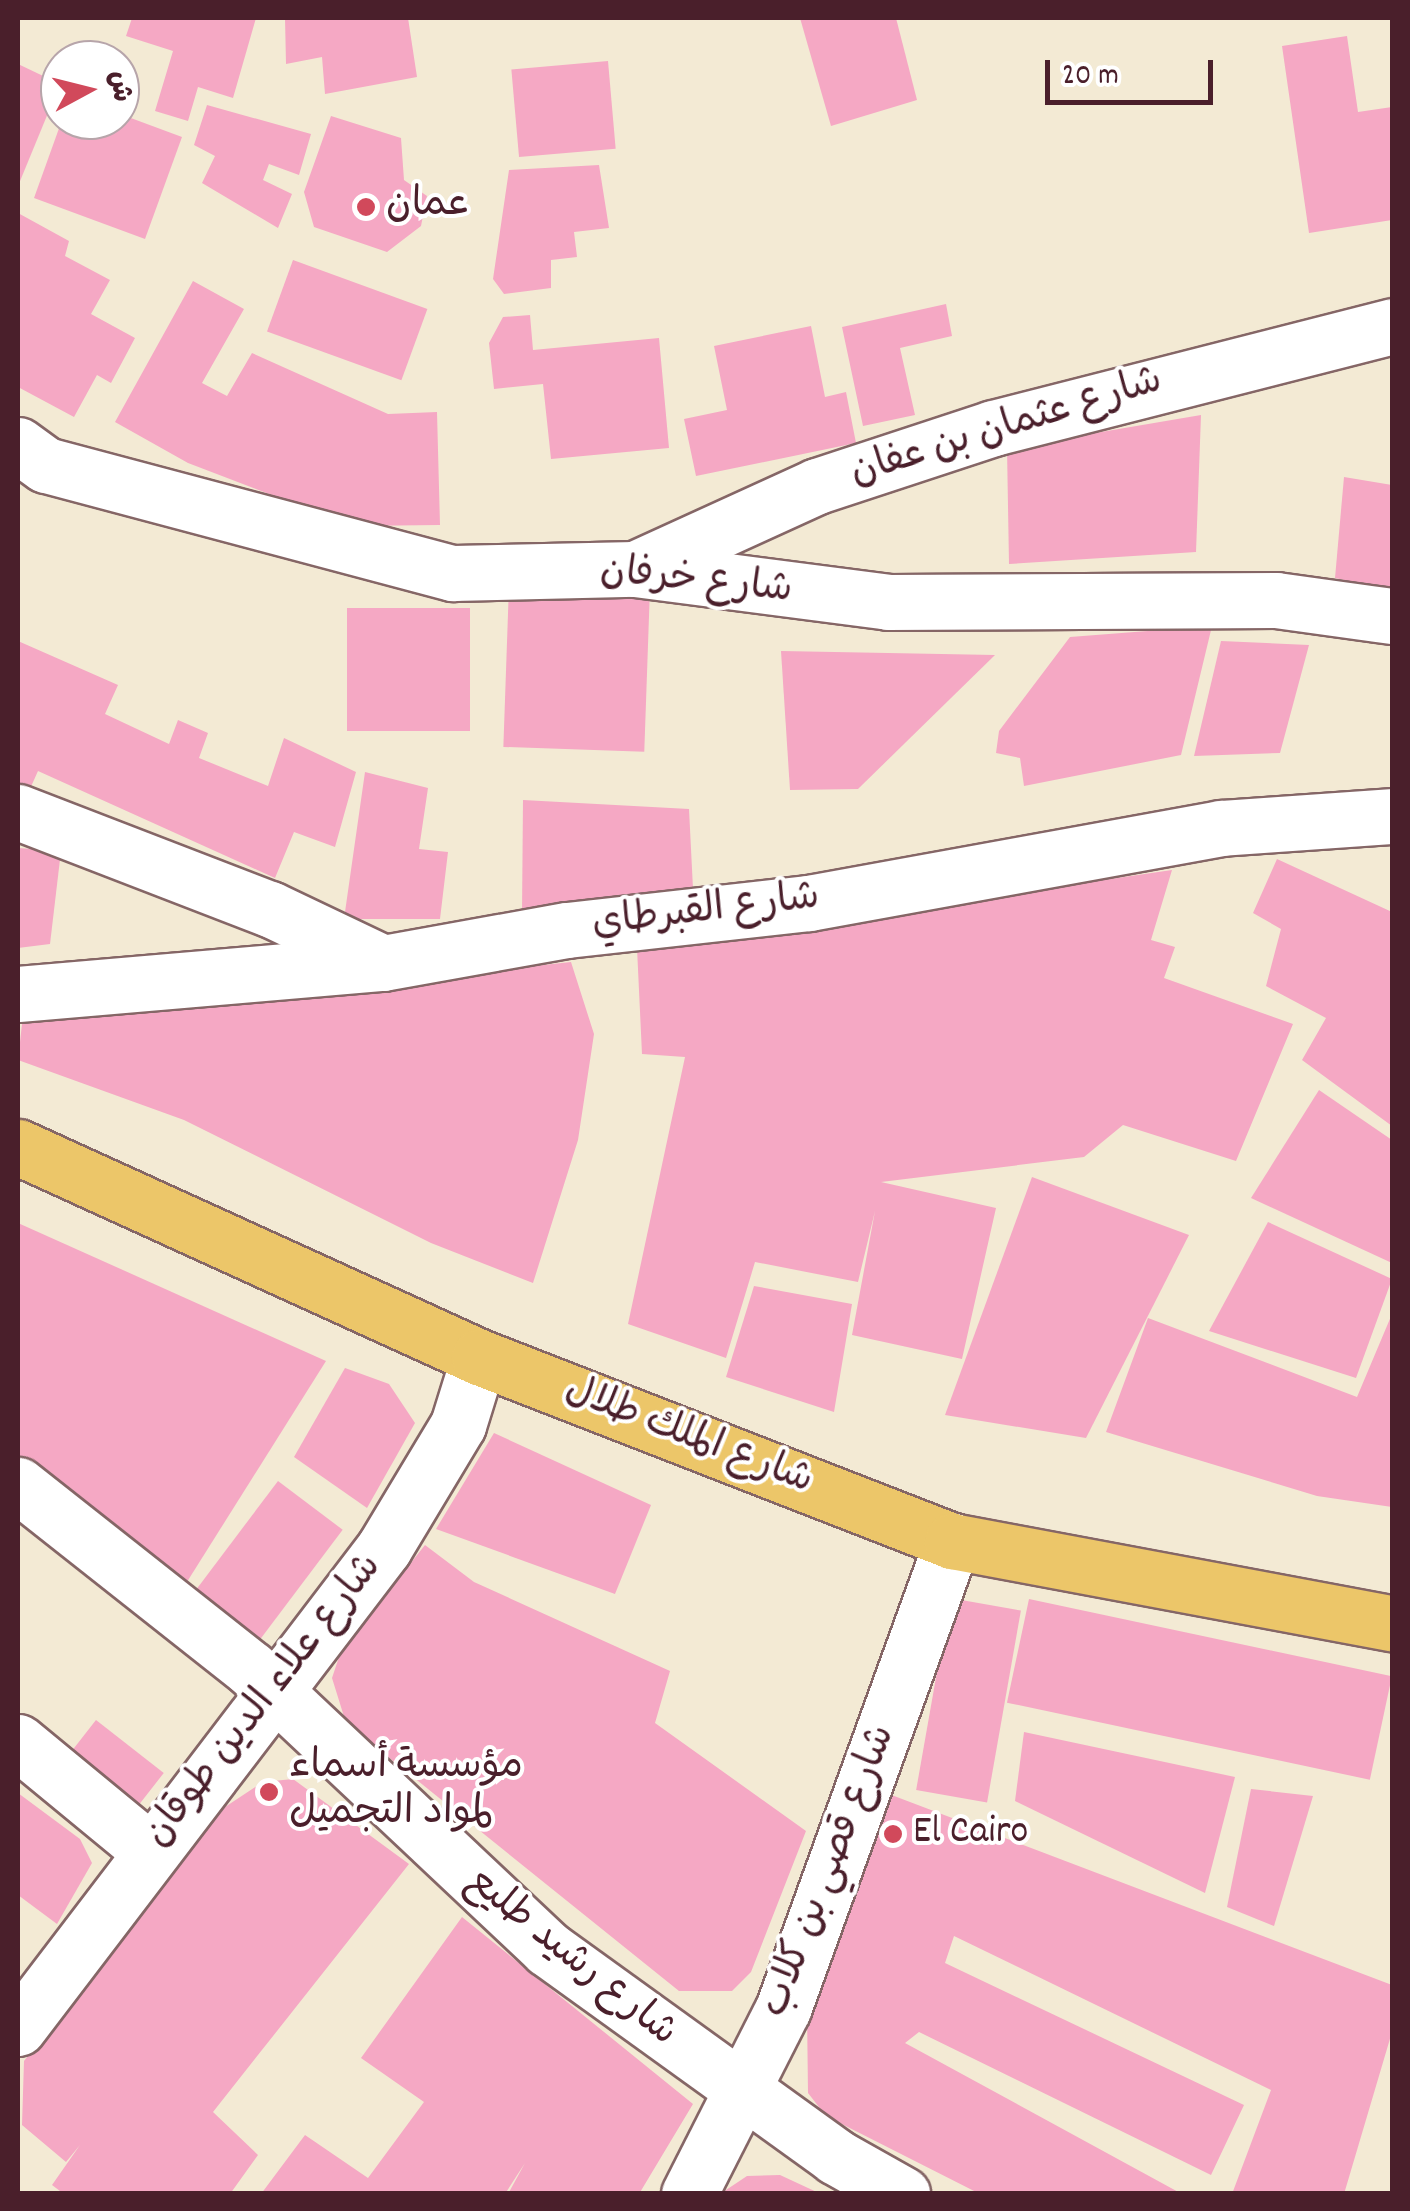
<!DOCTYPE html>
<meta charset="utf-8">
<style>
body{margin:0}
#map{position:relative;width:1410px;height:2211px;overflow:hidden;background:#f3ead4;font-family:Dekko,"Playpen Sans Arabic",sans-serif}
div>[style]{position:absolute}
.building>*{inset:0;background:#f5a8c4;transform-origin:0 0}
.roads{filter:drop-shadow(2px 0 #856666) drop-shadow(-2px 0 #856666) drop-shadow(0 2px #856666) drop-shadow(0 -2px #856666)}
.minor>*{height:55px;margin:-27.5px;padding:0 27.5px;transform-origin:27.5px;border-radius:27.5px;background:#fff}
.primary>*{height:55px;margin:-27.5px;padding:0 27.5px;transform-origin:27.5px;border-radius:27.5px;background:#ecc669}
.dots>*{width:28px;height:28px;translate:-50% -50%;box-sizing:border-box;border:5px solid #fff;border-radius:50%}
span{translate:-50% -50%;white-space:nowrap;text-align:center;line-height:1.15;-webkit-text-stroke:8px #fff;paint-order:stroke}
.poi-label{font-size:40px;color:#4a1f2b}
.left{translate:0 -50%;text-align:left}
.street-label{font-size:40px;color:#4a1f2b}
.frame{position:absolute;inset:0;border:20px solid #4a1f2b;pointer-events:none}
.north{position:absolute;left:40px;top:40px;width:100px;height:100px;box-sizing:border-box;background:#fff;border:2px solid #b7a5aa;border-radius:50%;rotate:83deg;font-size:28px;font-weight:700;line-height:40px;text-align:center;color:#4a1f2b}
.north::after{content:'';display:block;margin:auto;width:35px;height:45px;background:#d1495b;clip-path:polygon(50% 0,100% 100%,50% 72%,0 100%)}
.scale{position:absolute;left:1045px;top:60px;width:168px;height:45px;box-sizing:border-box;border:5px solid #4a1f2b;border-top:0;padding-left:12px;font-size:30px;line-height:35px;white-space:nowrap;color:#4a1f2b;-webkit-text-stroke:8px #fff;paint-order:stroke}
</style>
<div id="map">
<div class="building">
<i style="clip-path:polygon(132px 18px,256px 18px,233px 98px,198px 87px,188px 121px,155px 111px,173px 51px,126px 36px)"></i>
<i style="clip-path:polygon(285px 18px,408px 18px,417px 77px,325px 94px,322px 57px,286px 64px)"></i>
<i style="clip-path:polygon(800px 18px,896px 18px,917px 100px,831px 126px)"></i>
<i style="clip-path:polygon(1347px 36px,1358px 112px,1392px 107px,1392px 220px,1309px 233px,1282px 46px)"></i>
<i style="left:608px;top:61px;width:88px;height:97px;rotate:85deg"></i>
<i style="clip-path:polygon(18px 64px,60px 84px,18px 186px)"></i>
<i style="clip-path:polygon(207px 105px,311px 134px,299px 175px,269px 164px,263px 180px,292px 194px,278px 228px,202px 183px,215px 156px,194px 145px)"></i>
<i style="clip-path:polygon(120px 114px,182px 137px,145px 239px,34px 198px,62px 120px)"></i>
<i style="clip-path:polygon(331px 116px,401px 138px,404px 180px,427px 196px,421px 226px,387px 252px,314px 227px,304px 192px)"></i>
<i style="clip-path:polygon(599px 165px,609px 228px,574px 232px,577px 257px,551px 260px,551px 288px,504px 294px,493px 279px,509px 170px)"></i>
<i style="clip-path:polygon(18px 213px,69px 241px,65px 256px,110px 280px,91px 314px,135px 338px,111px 383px,97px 375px,74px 417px,18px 387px)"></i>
<i style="left:293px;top:260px;width:143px;height:76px;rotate:20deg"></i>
<i style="clip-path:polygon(193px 281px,244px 309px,202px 383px,227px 396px,252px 353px,388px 414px,437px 412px,440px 525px,353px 526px,188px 463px,115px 422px)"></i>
<i style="clip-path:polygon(946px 304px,952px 336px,900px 348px,915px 415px,863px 426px,842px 327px)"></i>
<i style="clip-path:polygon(530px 315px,533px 350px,659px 338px,669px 448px,551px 459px,543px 384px,494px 389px,489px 343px,503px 317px)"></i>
<i style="clip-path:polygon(811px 326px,825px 397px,846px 392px,856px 443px,696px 476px,684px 419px,727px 410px,714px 346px)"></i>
<i style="clip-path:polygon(1201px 415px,1196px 552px,1009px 564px,1007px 448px)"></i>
<i style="clip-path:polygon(1344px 477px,1392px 485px,1392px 591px,1335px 578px)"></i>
<i style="left:509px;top:585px;width:141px;height:162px;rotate:2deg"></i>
<i style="left:347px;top:608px;width:123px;height:123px"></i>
<i style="clip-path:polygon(1212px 626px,1181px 755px,1024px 786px,1020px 758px,996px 753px,999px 731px,1070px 637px)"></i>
<i style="clip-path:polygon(18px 641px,118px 685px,105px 714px,169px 744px,178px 720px,208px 733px,199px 758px,268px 786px,284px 738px,356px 772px,335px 847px,294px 832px,275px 878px,38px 771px,25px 800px,18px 797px)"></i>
<i style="clip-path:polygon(1221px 641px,1309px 645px,1280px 753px,1194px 756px)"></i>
<i style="clip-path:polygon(781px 651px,995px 655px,858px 789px,790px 790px)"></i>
<i style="clip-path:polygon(365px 772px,428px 788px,419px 849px,448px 852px,440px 919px,344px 919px)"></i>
<i style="clip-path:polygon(523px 800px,689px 809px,693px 889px,522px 913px)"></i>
<i style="clip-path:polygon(18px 848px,61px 851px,50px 944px,18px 948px)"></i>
<i style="clip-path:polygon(1277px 859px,1392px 912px,1392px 1126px,1302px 1060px,1326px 1018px,1266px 986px,1281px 929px,1253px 913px)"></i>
<i style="clip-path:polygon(1172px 870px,1151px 940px,1175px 947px,1164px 978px,1293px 1024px,1236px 1161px,1123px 1125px,1084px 1157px,881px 1182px,996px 1208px,962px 1359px,852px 1335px,875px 1211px,858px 1282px,755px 1262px,726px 1358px,628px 1324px,685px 1057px,642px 1054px,637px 948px)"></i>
<i style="clip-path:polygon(571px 962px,594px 1034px,578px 1140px,533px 1283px,431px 1243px,184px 1120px,18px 1060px,22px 1024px,67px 1015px)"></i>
<i style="clip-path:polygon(1319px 1090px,1392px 1140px,1392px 1263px,1251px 1198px)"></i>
<i style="clip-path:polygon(1032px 1177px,1189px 1235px,1086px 1438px,945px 1415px)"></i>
<i style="clip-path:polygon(1268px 1222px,1392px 1279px,1356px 1378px,1209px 1331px)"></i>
<i style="clip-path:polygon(18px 1223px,326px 1361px,180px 1593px,18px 1465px)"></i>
<i style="clip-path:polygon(754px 1286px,852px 1304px,834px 1412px,726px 1377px)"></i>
<i style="clip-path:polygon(1392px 1314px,1392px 1507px,1317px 1496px,1106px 1432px,1148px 1318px,1357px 1397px)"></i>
<i style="clip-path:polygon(345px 1368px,389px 1384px,415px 1423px,367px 1508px,294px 1457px)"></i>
<i style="clip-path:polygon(494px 1433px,651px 1505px,615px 1594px,436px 1529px)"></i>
<i style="left:278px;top:1481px;width:81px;height:148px;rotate:37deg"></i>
<i style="clip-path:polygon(425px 1545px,474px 1582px,670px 1671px,655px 1723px,806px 1831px,751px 1972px,732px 1991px,679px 1991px,346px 1723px,332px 1678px,341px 1651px)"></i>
<i style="left:950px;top:1598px;width:72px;height:195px;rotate:10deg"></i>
<i style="left:1029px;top:1599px;width:371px;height:106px;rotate:12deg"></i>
<i style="left:96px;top:1720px;width:86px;height:53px;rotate:38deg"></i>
<i style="clip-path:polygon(1024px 1732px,1235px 1777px,1205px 1893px,1015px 1801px)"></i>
<i style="clip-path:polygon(293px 1779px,409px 1864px,213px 2112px,258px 2155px,230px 2194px,64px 2194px,52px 2185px,80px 2145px,66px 2162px,22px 2125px,24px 2061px,222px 1809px,263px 1782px)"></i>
<i style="clip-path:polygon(1251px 1789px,1313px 1796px,1274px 1926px,1227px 1907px)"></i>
<i style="clip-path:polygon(881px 1791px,1392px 1985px,1392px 2032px,1344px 2194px,1232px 2194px,1271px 2090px,954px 1936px,945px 1963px,1244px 2105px,1211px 2175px,919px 2032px,905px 2043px,1182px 2194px,980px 2194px,826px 2116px,808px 2093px,807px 2011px)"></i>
<i style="clip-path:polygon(18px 1793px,80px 1839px,92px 1863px,57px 1924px,18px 1895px)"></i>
<i style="clip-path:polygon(462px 1917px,693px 2104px,639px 2194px,508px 2194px,525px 2163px,505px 2194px,261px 2194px,305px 2135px,368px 2178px,424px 2102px,361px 2058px)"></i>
<i style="clip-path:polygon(780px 2175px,821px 2194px,720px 2194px,747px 2176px)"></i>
</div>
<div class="roads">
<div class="minor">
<i style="left:18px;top:445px;width:34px;rotate:36deg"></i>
<i style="left:46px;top:465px;width:421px;rotate:14.9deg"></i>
<i style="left:453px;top:573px;width:182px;rotate:-1.3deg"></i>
<i style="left:635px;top:569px;width:255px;rotate:7.4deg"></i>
<i style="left:888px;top:602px;width:388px;rotate:-0.3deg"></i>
<i style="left:1276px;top:600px;width:117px;rotate:7.9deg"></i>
<i style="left:635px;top:569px;width:200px;rotate:-24.5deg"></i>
<i style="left:817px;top:486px;width:185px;rotate:-18.2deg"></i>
<i style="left:993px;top:428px;width:412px;rotate:-14.3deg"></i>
<i style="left:18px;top:812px;width:270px;rotate:21.1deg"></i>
<i style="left:270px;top:909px;width:125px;rotate:25.5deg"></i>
<i style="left:18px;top:994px;width:366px;rotate:-4.9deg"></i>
<i style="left:383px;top:963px;width:187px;rotate:-10.2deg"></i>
<i style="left:567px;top:930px;width:244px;rotate:-6.4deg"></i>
<i style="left:809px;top:903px;width:419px;rotate:-10.3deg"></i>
<i style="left:1221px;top:828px;width:171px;rotate:-4deg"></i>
<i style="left:18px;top:1485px;width:297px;rotate:38.3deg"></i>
<i style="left:251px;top:1669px;width:408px;rotate:43.3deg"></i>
<i style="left:548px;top:1949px;width:355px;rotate:35.8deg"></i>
<i style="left:836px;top:2157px;width:76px;rotate:29.3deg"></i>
<i style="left:18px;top:1742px;width:171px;rotate:39.5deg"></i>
<i style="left:18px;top:2028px;width:604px;rotate:-52.67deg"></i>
<i style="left:384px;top:1548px;width:144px;rotate:-59deg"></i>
<i style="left:458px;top:1425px;width:71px;rotate:-72.8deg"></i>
<i style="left:689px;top:2194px;width:208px;rotate:-63.1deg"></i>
<i style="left:783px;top:2009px;width:498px;rotate:-70.1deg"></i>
</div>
<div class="primary">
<i style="left:18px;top:1147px;width:507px;rotate:24.49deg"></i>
<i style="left:479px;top:1357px;width:508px;rotate:21.26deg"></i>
<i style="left:952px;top:1541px;width:448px;rotate:10.6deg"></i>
</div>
</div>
<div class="dots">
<i style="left:366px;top:207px;background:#d1495b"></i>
<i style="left:269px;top:1792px;background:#d1495b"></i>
<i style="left:893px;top:1834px;background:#d1495b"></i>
</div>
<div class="poi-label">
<span class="left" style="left:386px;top:207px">عمان</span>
<span class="left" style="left:289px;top:1792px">مؤسسة أسماء<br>لمواد التجميل</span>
<span class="left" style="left:913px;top:1834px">El Cairo</span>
</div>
<div class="street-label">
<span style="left:1007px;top:429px;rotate:-17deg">شارع عثمان بن عفان</span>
<span style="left:696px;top:583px;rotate:6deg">شارع خرفان</span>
<span style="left:706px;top:913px;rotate:-7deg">شارع القبرطاي</span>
<span style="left:688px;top:1438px;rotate:21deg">شارع الملك طلال</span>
<span style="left:265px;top:1702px;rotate:-52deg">شارع علاء الدين طوقان</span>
<span style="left:831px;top:1872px;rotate:-69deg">شارع قصي بن كلاب</span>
<span style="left:570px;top:1959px;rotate:39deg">شارع رشيد طليع</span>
</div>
<div class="frame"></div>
<div class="north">ش</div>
<div class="scale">20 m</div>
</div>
